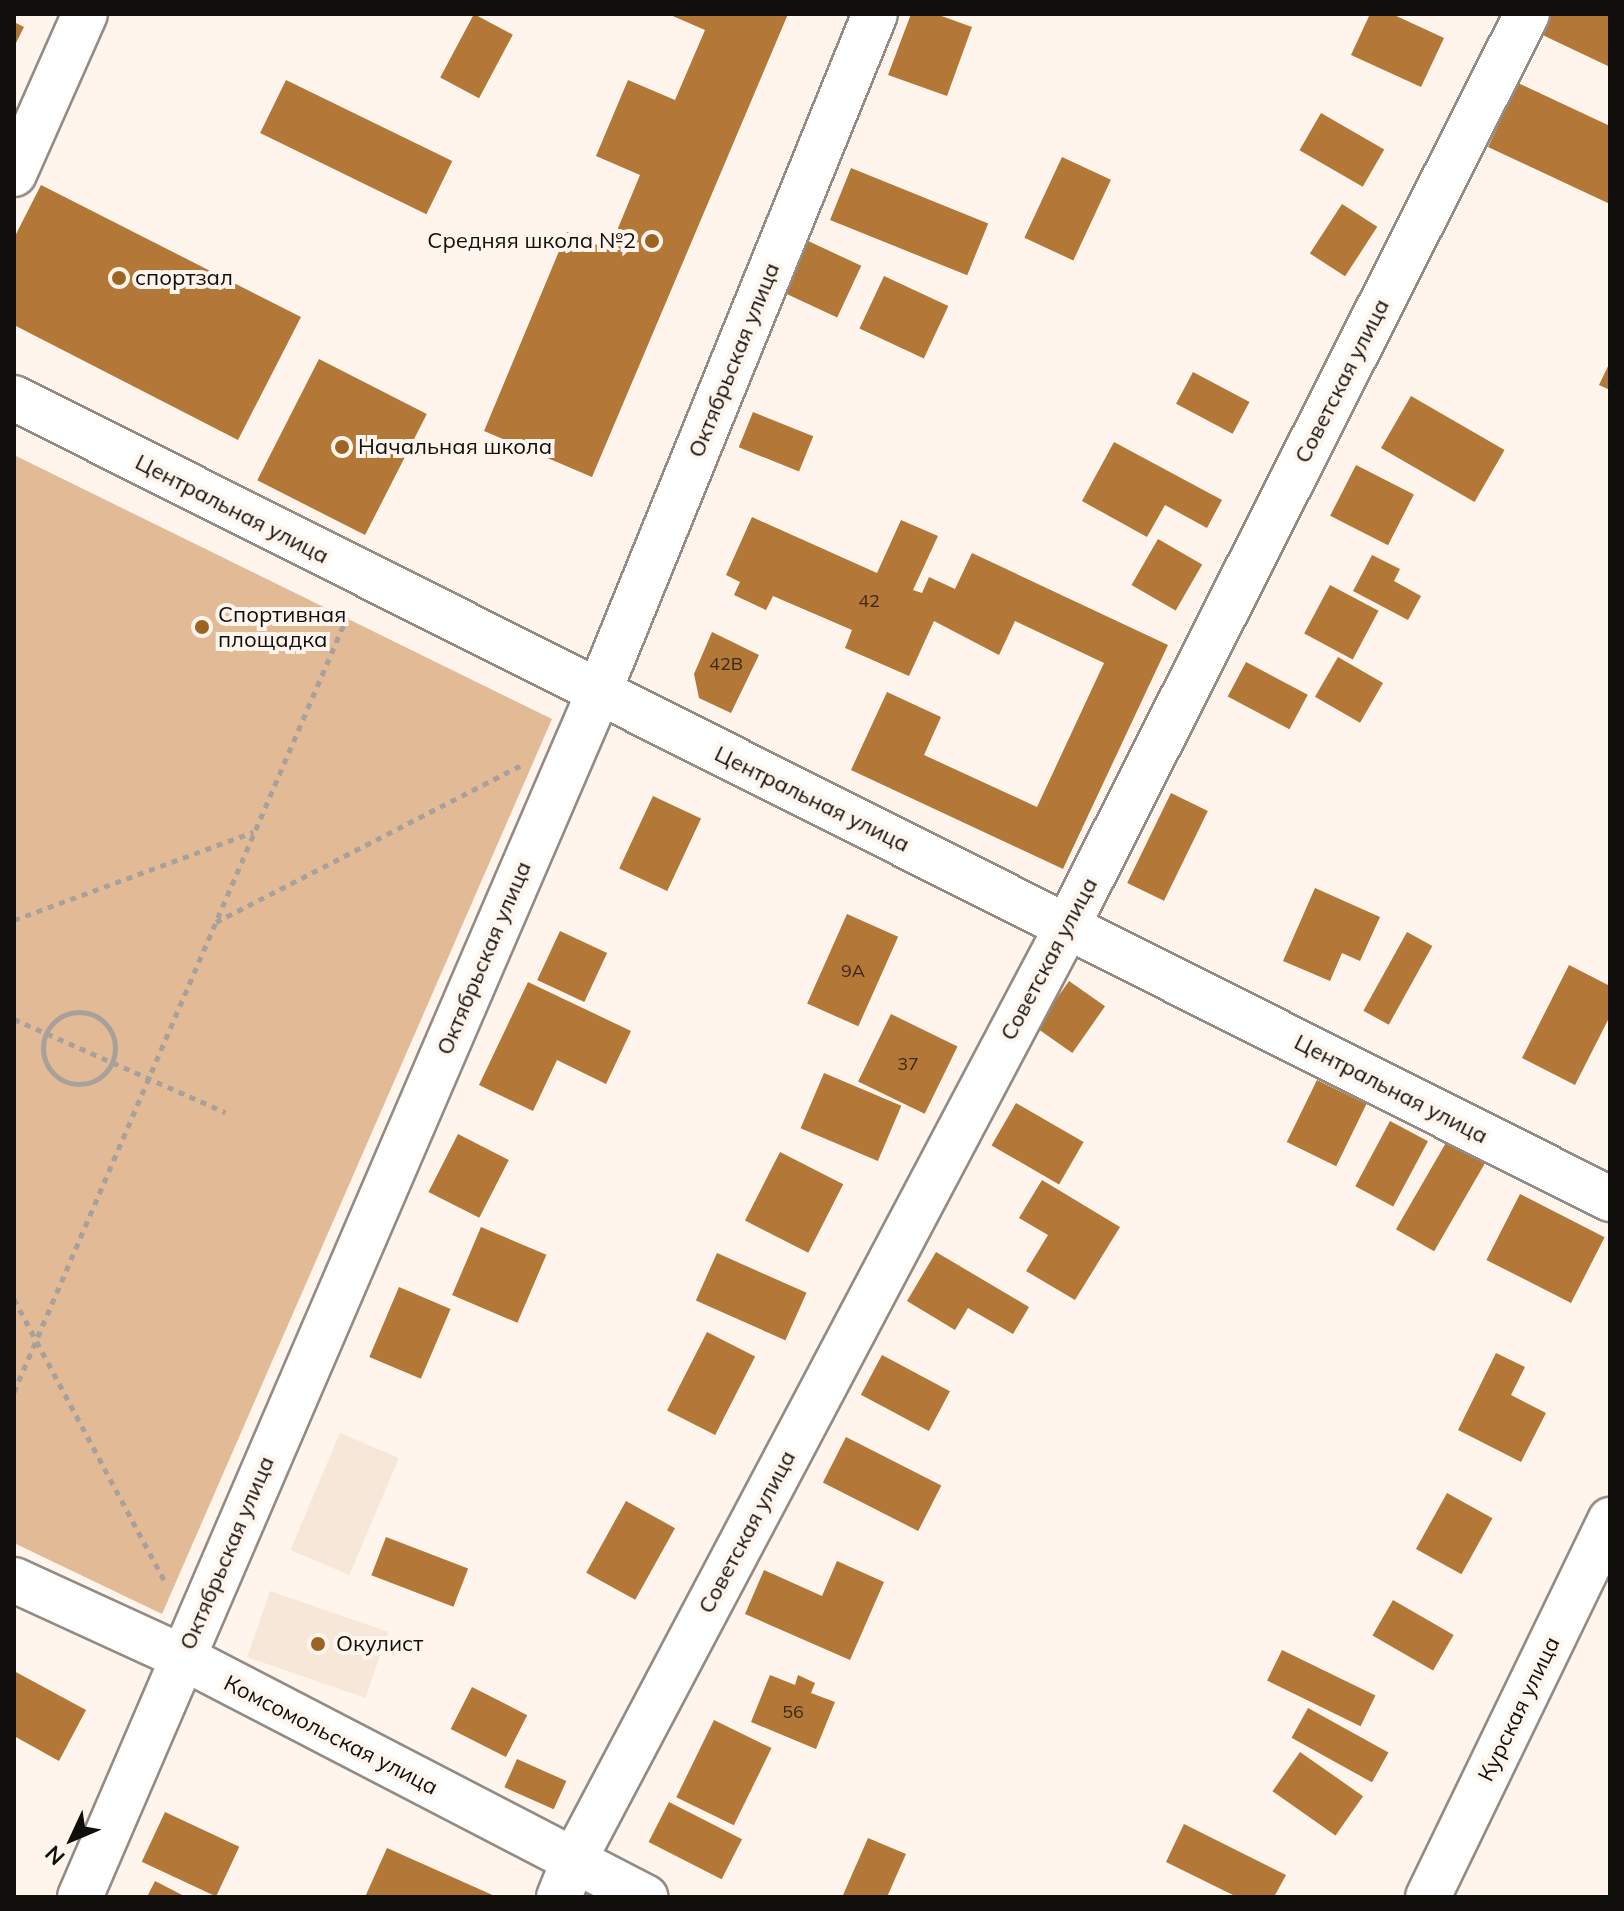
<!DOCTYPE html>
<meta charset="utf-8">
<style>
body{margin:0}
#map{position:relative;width:1624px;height:1911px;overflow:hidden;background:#fff5ed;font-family:Mulish,sans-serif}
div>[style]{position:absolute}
.built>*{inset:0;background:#f6e7d9;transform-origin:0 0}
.green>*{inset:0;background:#e2ba95}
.building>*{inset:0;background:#b37737;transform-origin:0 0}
.path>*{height:5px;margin-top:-2.5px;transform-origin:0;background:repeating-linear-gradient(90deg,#a8a09a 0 6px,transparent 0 12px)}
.path>.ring{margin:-2.5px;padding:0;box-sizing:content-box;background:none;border:5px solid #a8a09a;border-radius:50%}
.roads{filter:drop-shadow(2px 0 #948b84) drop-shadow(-2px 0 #948b84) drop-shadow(0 2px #948b84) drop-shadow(0 -2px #948b84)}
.minor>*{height:44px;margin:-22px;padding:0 22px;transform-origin:22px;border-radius:22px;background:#fff}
.dots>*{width:22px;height:22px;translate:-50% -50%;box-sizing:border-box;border:4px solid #fff5ed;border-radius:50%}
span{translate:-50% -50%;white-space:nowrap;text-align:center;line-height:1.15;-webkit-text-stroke:8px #fff5ed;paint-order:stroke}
.number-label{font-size:18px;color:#3a2917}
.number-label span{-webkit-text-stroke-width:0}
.poi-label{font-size:22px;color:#110f0c}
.right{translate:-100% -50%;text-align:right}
.left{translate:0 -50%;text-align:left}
.street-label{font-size:22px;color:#110f0c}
.frame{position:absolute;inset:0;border:16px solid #110f0c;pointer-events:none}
.north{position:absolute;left:32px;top:1799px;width:80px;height:80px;-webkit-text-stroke:6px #fff5ed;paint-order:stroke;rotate:226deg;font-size:22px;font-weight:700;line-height:32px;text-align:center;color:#110f0c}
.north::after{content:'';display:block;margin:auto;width:28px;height:36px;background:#110f0c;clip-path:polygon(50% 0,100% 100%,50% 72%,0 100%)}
</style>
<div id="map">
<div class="built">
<i style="left:340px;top:1433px;width:64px;height:127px;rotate:23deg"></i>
<i style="left:270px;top:1591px;width:125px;height:70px;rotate:19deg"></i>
</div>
<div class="green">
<i style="clip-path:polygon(14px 455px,552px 719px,162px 1614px,14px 1543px)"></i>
</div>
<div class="building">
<i style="left:474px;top:14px;width:44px;height:72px;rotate:28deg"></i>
<i style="clip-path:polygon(668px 14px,788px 14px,592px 477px,484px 431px,567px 232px,609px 250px,640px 175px,596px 156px,628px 80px,675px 100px,705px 30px)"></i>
<i style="clip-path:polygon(911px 14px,936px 14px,972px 27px,947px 96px,888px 75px)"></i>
<i style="clip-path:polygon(1370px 14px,1392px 14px,1444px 38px,1421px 87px,1351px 55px)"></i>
<i style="clip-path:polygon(1540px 14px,1610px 14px,1610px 67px,1532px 30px)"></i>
<i style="clip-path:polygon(14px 22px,24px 27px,14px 47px)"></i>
<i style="left:286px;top:80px;width:185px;height:59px;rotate:26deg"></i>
<i style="clip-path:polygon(1518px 83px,1610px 126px,1610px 204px,1488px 147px)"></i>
<i style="left:1321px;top:113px;width:73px;height:43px;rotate:30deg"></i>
<i style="left:1062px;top:157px;width:54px;height:89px;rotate:25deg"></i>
<i style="left:851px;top:168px;width:148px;height:56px;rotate:22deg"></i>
<i style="clip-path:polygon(41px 185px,301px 317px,238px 440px,14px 325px,14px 238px)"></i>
<i style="left:1342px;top:204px;width:42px;height:59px;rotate:33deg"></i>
<i style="left:806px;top:240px;width:61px;height:57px;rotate:25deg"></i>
<i style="left:884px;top:276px;width:71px;height:58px;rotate:25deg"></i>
<i style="left:319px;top:359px;width:121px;height:136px;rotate:27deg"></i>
<i style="clip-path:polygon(1610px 362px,1610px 390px,1599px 385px)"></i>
<i style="left:1193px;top:372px;width:64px;height:36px;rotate:28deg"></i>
<i style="left:1411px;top:396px;width:108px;height:60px;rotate:30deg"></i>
<i style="left:753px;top:412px;width:65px;height:38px;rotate:22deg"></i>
<i style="clip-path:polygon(1114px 442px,1222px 500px,1207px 528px,1165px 505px,1147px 537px,1082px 501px)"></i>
<i style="left:1356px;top:465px;width:65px;height:57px;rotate:27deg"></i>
<i style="clip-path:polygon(752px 517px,877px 573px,901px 520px,938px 536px,913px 590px,922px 593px,929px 577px,955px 589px,972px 553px,1168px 645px,1063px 869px,851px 770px,887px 692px,941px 717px,924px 755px,1037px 807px,1104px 663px,1015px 621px,999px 655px,934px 621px,909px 676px,845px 648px,852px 630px,773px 596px,766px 610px,734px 595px,740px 582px,726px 575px)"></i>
<i style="left:1158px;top:539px;width:51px;height:53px;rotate:30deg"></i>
<i style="clip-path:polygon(1372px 555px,1400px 569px,1394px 581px,1421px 596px,1408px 620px,1353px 591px)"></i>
<i style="left:1330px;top:585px;width:55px;height:55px;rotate:28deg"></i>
<i style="clip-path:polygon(712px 632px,759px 655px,731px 713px,699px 698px,694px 674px)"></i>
<i style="left:1338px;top:657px;width:52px;height:46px;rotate:30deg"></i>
<i style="left:1246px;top:662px;width:70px;height:39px;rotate:28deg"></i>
<i style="left:1171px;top:793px;width:41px;height:100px;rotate:26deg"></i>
<i style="left:653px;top:796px;width:53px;height:80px;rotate:25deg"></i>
<i style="clip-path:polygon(1315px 888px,1380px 917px,1360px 961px,1342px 953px,1330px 981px,1283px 961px)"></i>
<i style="left:847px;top:914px;width:56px;height:98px;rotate:24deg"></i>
<i style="left:560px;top:931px;width:52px;height:54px;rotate:25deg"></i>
<i style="left:1407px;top:932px;width:29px;height:90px;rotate:29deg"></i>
<i style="clip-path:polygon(1569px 965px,1610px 986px,1610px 1016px,1575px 1085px,1522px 1058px)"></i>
<i style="left:1069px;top:981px;width:44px;height:57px;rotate:35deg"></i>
<i style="clip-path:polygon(528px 982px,631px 1031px,606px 1084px,557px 1060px,533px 1111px,479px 1085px)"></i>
<i style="left:891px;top:1014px;width:74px;height:75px;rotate:26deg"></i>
<i style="left:824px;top:1073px;width:84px;height:60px;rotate:23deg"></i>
<i style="left:1317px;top:1080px;width:55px;height:69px;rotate:26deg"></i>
<i style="left:1016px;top:1103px;width:78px;height:49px;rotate:30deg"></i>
<i style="left:1390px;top:1121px;width:43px;height:74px;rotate:28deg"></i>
<i style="left:458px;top:1134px;width:57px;height:65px;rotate:27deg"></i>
<i style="left:1451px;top:1134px;width:44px;height:110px;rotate:30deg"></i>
<i style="left:780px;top:1152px;width:71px;height:77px;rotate:27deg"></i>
<i style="clip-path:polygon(1042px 1180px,1120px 1227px,1075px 1300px,1026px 1271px,1048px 1235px,1019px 1218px)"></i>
<i style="left:1520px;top:1194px;width:95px;height:74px;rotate:27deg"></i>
<i style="left:481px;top:1227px;width:71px;height:74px;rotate:23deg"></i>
<i style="clip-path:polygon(936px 1252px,1029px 1307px,1013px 1334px,968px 1308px,955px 1330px,907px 1301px)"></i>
<i style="left:717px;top:1253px;width:98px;height:52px;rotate:24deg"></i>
<i style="left:399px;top:1287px;width:56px;height:76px;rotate:23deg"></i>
<i style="left:707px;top:1332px;width:54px;height:88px;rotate:27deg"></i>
<i style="clip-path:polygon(1496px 1353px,1525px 1367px,1511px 1395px,1546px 1413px,1521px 1462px,1458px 1430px)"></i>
<i style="left:882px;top:1355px;width:77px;height:45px;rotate:28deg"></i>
<i style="left:846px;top:1437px;width:107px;height:51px;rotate:27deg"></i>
<i style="left:1447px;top:1493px;width:52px;height:64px;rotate:29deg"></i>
<i style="left:626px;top:1501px;width:56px;height:82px;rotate:29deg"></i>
<i style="left:386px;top:1537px;width:88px;height:41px;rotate:21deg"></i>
<i style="clip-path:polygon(837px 1561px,884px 1582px,850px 1660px,745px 1614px,764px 1570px,822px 1596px)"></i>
<i style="left:1393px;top:1600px;width:70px;height:41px;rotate:30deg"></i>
<i style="left:1282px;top:1650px;width:104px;height:34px;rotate:26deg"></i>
<i style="clip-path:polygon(14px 1671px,86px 1710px,59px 1761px,14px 1736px)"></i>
<i style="clip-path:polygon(770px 1675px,795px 1685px,798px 1675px,815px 1683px,811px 1693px,835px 1702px,816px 1749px,751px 1722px)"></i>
<i style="left:472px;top:1687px;width:62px;height:47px;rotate:27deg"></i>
<i style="left:1308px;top:1708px;width:92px;height:34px;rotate:29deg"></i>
<i style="left:714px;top:1720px;width:64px;height:86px;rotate:26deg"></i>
<i style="left:1300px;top:1752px;width:77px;height:48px;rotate:35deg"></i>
<i style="left:517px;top:1759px;width:54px;height:31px;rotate:24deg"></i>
<i style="left:669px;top:1802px;width:82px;height:45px;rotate:27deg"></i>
<i style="left:165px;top:1812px;width:82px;height:55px;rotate:25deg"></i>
<i style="clip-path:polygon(1184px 1824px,1286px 1875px,1274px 1897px,1237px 1897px,1166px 1862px)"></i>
<i style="clip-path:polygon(868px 1838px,906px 1854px,887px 1897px,847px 1897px,843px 1895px)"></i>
<i style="clip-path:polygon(387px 1848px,497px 1897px,365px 1897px)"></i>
<i style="clip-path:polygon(155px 1881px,186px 1897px,147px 1897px)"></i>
</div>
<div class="path">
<i style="left:14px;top:920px;width:255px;rotate:-20.2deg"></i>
<i style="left:216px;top:922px;width:342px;rotate:-27.2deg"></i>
<i class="ring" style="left:43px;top:1012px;width:67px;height:67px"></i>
<i style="left:14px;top:1019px;width:231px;rotate:23.8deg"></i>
<i style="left:14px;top:1299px;width:323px;rotate:61.9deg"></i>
<i style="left:14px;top:1392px;width:844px;rotate:-66.75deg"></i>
</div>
<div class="roads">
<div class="minor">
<i style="left:14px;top:174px;width:175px;rotate:-66.1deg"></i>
<i style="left:14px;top:398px;width:1786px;rotate:26.65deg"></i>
<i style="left:14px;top:1580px;width:185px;rotate:24.6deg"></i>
<i style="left:182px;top:1657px;width:522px;rotate:27.4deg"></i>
<i style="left:80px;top:1897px;width:1310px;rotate:-66.7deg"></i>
<i style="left:598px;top:694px;width:734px;rotate:-67.84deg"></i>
<i style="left:559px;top:1897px;width:40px;rotate:-68deg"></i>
<i style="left:574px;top:1860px;width:1057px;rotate:-62.15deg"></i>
<i style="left:1068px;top:925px;width:1020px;rotate:-63.26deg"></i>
<i style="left:1428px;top:1897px;width:419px;rotate:-64.2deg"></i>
</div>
</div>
<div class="dots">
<i style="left:652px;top:241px;background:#9d6322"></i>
<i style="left:119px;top:278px;background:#9d6322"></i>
<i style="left:342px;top:447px;background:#9d6322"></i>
<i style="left:202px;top:627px;background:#9d6322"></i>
<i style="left:318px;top:1644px;background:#9d6322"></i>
</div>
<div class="number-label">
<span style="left:869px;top:601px">42</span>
<span style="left:726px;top:664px">42В</span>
<span style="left:853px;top:971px">9А</span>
<span style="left:908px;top:1064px">37</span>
<span style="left:793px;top:1712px">56</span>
</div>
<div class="poi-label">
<span class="right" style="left:636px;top:241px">Средняя школа №2</span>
<span class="left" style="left:135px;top:278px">спортзал</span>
<span class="left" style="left:358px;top:447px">Начальная школа</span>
<span class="left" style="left:218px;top:627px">Cпортивная<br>площадка</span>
<span class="left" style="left:336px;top:1644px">Окулист</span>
</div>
<div class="street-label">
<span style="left:734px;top:360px;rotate:-68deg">Октябрьская улица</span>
<span style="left:1342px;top:381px;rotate:-63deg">Советская улица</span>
<span style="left:232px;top:509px;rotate:27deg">Центральная улица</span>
<span style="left:812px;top:799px;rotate:26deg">Центральная улица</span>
<span style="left:484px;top:958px;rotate:-67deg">Октябрьская улица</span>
<span style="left:1049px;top:959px;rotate:-62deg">Советская улица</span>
<span style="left:1391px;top:1089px;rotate:27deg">Центральная улица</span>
<span style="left:747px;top:1532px;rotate:-62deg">Советская улица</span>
<span style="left:227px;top:1553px;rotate:-67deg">Октябрьская улица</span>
<span style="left:1519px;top:1709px;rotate:-64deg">Курская улица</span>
<span style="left:331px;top:1735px;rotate:27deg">Комсомольская улица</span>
</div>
<div class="frame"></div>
<div class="north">N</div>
</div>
